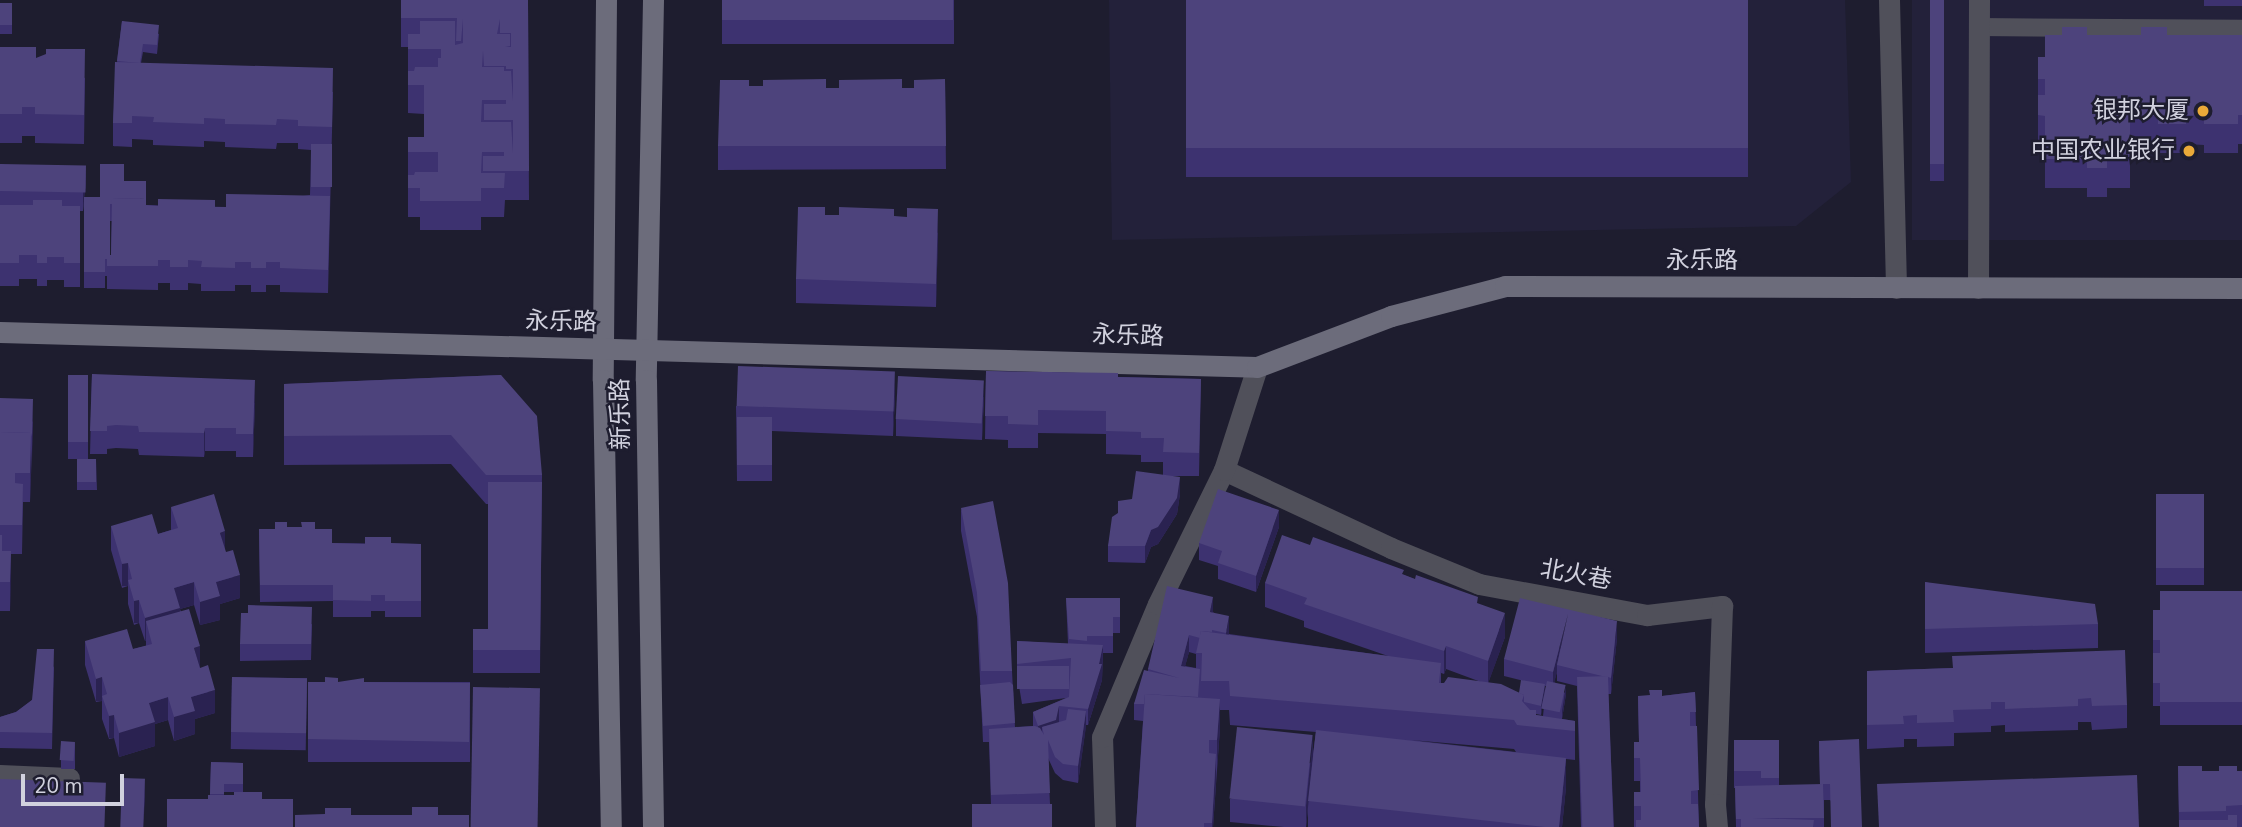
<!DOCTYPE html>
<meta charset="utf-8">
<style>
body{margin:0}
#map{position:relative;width:2242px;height:827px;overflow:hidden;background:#1e1d2f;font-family:"Nunito Sans","Noto Sans SC",sans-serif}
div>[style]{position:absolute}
.built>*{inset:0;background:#23213a;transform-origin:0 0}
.lane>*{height:18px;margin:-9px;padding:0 9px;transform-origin:9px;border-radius:9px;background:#50505a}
.street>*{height:21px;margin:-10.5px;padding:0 10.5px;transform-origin:10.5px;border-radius:10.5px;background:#50505a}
.secondary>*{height:21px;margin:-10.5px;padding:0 10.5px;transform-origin:10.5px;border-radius:10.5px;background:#6c6c7b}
.wall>*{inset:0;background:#3d3270;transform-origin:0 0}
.shaded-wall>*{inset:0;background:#2a2251;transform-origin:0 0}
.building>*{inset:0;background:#4d437c;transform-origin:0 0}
.dots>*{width:19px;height:19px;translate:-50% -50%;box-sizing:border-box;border:4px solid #1e1d2f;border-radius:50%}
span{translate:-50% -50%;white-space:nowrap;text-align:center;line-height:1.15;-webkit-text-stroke:5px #1e1d2f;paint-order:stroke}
.poi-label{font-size:24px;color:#d1d1de}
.right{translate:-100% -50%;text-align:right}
.street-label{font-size:24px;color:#d1d1de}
.scale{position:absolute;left:21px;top:774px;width:103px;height:32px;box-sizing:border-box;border:4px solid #d1d1de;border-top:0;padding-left:9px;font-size:21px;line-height:24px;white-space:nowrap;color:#d1d1de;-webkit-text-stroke:5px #1e1d2f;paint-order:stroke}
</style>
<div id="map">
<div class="built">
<i style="clip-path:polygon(1109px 0,1845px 0,1851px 182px,1796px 226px,1112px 240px)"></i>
<i style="left:1912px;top:0;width:330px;height:240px"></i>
</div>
<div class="lane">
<i style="left:1978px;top:27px;width:264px;rotate:0.4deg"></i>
</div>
<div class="street">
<i style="left:1889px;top:0;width:288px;rotate:88.6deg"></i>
<i style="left:1978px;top:288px;width:288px;rotate:-89.8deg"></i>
<i style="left:1224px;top:470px;width:184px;rotate:25deg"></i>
<i style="left:1391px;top:548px;width:95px;rotate:22.2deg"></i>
<i style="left:1479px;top:584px;width:171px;rotate:10.5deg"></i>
<i style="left:1647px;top:615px;width:76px;rotate:-6.8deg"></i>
<i style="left:1722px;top:606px;width:198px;rotate:92deg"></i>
<i style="left:1715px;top:804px;width:23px;rotate:85deg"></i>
<i style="left:0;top:775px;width:69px;rotate:2.5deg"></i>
<i style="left:1105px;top:827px;width:90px;rotate:-91.9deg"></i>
<i style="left:1102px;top:737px;width:144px;rotate:-67.2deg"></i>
<i style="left:1158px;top:604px;width:149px;rotate:-63.8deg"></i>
<i style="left:1224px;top:470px;width:108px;rotate:-72.2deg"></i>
</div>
<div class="secondary">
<i style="left:606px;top:0;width:380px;rotate:90.5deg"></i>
<i style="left:603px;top:380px;width:447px;rotate:89deg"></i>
<i style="left:653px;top:0;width:380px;rotate:91.1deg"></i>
<i style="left:646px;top:380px;width:447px;rotate:89.1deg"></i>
<i style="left:0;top:332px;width:1257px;rotate:1.59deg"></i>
<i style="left:1257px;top:367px;width:143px;rotate:-20.8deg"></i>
<i style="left:1391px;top:316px;width:118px;rotate:-14.7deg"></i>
<i style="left:1505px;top:286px;width:737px;rotate:0.16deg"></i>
</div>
<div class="wall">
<i style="clip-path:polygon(401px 0,528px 0,529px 200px,505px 200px,504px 217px,481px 217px,481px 230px,420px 230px,420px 217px,408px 217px,408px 152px,424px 137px,424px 114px,408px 113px,408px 47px,401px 47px)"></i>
<i style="left:722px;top:0;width:232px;height:44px"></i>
<i style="left:1186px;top:0;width:562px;height:177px"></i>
<i style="left:1930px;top:0;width:14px;height:181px"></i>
<i style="left:2204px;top:0;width:38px;height:6px"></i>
<i style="left:0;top:3px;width:12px;height:31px"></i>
<i style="clip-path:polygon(evenodd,122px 21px,159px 34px,157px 54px,143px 52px,141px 63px,333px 92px,328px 293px,280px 292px,280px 285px,266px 285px,266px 292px,251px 292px,251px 285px,235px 285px,235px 291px,201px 291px,201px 284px,188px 283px,188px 290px,170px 290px,170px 283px,158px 283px,158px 290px,107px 289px,107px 276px,105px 276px,105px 288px,84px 288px,84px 203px,83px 211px,80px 211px,80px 287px,64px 287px,64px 280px,47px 280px,47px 286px,37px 286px,37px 279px,19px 279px,19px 286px,0 286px,0 164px,86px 182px,84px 197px,100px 197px,124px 181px,146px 205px,226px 207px,310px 195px,311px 150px,298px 149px,298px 143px,277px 143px,276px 149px,225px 147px,225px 142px,204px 141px,204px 147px,153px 145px,153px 140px,132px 139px,132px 147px,113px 146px,113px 123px,117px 62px,122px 21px,110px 221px,112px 221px,111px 255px,110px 255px,110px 221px)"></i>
<i style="clip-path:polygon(2087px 35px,2242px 35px,2242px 144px,2238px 144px,2238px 153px,2204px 153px,2204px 145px,2186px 144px,2186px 153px,2158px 153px,2158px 145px,2130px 144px,2130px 188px,2107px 188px,2107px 197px,2087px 197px,2087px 188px,2045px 188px,2045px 145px,2038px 144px,2038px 57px,2045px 57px)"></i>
<i style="clip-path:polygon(0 47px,36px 58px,85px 78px,84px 144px,35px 143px,35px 136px,22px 136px,22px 143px,0 143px)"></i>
<i style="clip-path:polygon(945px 79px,946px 169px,718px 170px,718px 146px,749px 86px,826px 88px,914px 88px)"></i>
<i style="clip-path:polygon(825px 215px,894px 216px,938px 233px,936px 307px,796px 303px,796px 279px)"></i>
<i style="clip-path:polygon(986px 371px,1118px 377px,1201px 379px,1199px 476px,1169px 476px,1180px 494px,1177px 514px,1158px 544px,1151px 547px,1145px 563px,1108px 562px,1108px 546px,1118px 513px,1132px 499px,1163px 475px,1163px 462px,1141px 462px,1141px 455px,1106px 454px,1106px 434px,1038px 433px,1038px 448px,1008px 448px,1008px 440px,985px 439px)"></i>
<i style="clip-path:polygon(92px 374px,255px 403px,253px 457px,236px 457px,236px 451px,205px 451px,204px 457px,139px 455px,138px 449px,116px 448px,107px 449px,107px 454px,90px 454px)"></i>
<i style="clip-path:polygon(68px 375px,88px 375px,88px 459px,96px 459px,97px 490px,77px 490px,77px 459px,68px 459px)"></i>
<i style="clip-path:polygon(501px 375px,542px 475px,540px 673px,473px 673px,473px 629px,488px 629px,488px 504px,486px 504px,451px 464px,284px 465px,284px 384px)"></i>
<i style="clip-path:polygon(895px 396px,893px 436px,772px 431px,772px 481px,737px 481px,736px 406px)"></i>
<i style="clip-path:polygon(984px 397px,982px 440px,896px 436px,896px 419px)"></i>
<i style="clip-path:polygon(0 398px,33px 422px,30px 502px,23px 502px,22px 554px,11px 554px,10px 611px,0 611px)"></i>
<i style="left:2156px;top:494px;width:48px;height:91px"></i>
<i style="clip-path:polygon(171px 507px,225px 551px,240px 598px,220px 604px,220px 620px,200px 625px,194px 605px,180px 609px,215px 713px,195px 719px,195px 734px,174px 741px,168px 720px,155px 724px,155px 746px,119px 757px,114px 738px,109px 739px,102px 719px,102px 701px,96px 702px,85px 665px,85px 641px,133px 649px,146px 646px,146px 641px,145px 641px,139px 623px,134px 625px,128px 604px,128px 586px,122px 588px,111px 550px,111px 526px,158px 534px,171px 530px)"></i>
<i style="clip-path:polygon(961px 508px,1012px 671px,1015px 727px,1033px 726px,1033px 712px,1066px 698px,1022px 704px,1018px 680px,1017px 680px,1017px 641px,1068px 644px,1066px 598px,1120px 598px,1120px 633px,1113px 633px,1113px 653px,1103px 653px,1102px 680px,1088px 725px,1086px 725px,1078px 783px,1063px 780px,1055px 773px,1048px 758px,1050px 804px,991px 805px,989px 742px,983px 742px,977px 617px,961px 531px)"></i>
<i style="clip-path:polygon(287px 527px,315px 529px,332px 543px,421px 544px,421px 617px,385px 617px,385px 611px,371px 611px,371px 617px,333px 617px,333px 601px,260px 602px,259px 529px,275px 529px)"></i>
<i style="clip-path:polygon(1279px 527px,1256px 592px,1218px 579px,1218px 566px,1199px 560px,1199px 543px)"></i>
<i style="clip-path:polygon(evenodd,1310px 545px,1404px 575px,1478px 604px,1505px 637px,1488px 683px,1519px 693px,1524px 681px,1504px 676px,1504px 659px,1617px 638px,1611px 694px,1608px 694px,1614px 827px,1581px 827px,1577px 686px,1557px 681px,1557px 672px,1554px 682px,1566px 694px,1562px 719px,1575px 721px,1575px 760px,1566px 759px,1566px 787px,1562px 827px,1308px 827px,1308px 809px,1306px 827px,1284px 827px,1230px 822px,1230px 799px,1312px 762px,1316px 732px,1230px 725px,1229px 710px,1220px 710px,1220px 728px,1213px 827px,1136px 827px,1143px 721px,1134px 720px,1134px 704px,1148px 671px,1148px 669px,1213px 612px,1229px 634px,1388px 656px,1304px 627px,1304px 621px,1265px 607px,1265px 583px,1310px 545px,1189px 652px,1196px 654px,1196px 668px,1185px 666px,1189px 652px,1310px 545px,1446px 669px,1481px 682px,1441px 683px,1441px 673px,1444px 674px,1446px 669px,1310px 545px,1545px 686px,1546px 686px,1543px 716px,1536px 715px,1536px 714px,1541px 715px,1545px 686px,1310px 545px,1411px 740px,1514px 749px,1516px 752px,1411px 740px)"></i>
<i style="clip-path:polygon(1925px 582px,2098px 624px,2098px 648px,1925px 653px)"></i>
<i style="clip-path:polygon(2242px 591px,2242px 725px,2160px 725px,2160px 706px,2153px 706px,2153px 610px,2160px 610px)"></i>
<i style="clip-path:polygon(312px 624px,311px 660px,240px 661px,240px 644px)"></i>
<i style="clip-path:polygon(54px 666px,52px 749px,0 748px,0 717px,16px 712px,32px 700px)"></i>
<i style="clip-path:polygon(1952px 668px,2127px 705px,2127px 728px,2092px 730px,2091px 722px,2078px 722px,2078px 730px,2005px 732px,2005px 725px,1991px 726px,1991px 732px,1954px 733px,1954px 746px,1917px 747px,1917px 739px,1904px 739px,1904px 747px,1867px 749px,1867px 671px)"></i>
<i style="left:232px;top:677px;width:75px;height:72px;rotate:1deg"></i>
<i style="left:308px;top:682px;width:162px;height:80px"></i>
<i style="clip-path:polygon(1695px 692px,1699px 827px,1634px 827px,1634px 792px,1640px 792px,1640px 781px,1634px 781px,1634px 742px,1639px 742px,1638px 696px,1662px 696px)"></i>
<i style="clip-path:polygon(1734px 740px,1779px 740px,1779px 785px,1820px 785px,1819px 741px,1862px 827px,1830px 800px,1824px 800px,1824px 827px,1736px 827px,1735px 788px,1734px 788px)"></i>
<i style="clip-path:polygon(75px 742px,75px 769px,61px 769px,61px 760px)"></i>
<i style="clip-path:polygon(evenodd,211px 762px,243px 763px,243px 792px,167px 827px,208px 799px,210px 795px,211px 762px,224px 792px,234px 792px,234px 795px,224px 795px,224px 792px)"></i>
<i style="clip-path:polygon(2178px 766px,2202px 771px,2242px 771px,2242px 827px,2179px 827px)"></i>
</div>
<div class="shaded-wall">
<i style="clip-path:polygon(86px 166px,86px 182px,83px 211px,83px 195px)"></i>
<i style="clip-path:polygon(938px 209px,938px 233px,936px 307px,936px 284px)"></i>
<i style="clip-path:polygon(895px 372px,895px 396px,893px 436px,893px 412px)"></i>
<i style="clip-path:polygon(255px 380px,255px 403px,253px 457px,253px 434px)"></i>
<i style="clip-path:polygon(984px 380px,984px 397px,982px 440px,982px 423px)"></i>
<i style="clip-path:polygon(33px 399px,33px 422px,32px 461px,32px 437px)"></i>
<i style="clip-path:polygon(205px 428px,205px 451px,204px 457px,204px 433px)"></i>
<i style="clip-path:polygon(31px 433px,31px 462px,30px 502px,30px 473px)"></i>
<i style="clip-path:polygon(1180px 477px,1180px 494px,1177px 514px,1158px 544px,1151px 547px,1145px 563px,1145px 546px,1151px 530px)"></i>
<i style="clip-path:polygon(1279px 510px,1279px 527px,1256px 592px,1256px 576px)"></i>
<i style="clip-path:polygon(225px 531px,225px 555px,220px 533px)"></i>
<i style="clip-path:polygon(11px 551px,11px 580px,10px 611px,10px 582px)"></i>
<i style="left:128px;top:563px;width:23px;height:6px;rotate:90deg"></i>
<i style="clip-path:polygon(240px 575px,240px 598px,220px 604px,220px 620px,200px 625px,200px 602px,216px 582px)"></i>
<i style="clip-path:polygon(194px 582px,194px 605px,180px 609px,180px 631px,146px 621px,146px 641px,145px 641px,145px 618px,174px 588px)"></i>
<i style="clip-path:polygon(1213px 597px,1213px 613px,1210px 612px)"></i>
<i style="left:139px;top:600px;width:23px;height:5px;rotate:90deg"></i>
<i style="clip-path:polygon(1505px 613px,1505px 637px,1488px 684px,1488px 661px)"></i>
<i style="clip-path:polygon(1568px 614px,1557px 665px,1557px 672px,1553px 688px,1553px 672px)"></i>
<i style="clip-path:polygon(1229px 616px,1229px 633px,1226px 650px,1226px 633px)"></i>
<i style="clip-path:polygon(1617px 621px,1617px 638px,1611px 694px,1611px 678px)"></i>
<i style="clip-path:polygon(1189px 635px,1189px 652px,1181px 682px,1181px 666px)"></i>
<i style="clip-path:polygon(1103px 645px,1102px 680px,1088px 725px,1088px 709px,1099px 664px)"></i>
<i style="clip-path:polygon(200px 646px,200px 670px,194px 648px)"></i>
<i style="clip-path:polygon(1446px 646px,1446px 669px,1444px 674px,1444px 651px)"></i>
<i style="left:102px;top:677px;width:24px;height:6px;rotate:90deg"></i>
<i style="clip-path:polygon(1545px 684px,1545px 693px,1541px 715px,1541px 706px)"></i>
<i style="clip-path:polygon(1566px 685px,1566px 694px,1562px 719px,1562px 711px)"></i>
<i style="clip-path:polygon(215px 690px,215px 713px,195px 719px,195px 734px,174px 741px,174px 717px,191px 697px)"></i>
<i style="clip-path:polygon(168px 697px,168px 720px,155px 724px,155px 746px,119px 757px,119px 733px,149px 703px)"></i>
<i style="clip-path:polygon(1220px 699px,1220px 728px,1217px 769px,1217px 740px)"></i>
<i style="clip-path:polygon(1059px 706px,1059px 723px,1042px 727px,1042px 741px,1038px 742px,1038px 726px)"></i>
<i style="clip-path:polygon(1086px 711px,1086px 727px,1078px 783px,1078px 766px)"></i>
<i style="left:114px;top:715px;width:23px;height:5px;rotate:90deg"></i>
<i style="clip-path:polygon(1313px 735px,1313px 758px,1306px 827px,1306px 806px)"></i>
<i style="clip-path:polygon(1216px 754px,1216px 783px,1213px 827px,1212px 827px)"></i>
<i style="clip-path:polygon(1566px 758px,1566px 787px,1562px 827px,1559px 827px)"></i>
<i style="clip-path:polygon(145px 779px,145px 802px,143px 827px,142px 827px)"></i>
</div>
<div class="building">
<i style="clip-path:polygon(evenodd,401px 0,528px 0,529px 171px,483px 171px,483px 156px,504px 156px,504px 152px,482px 152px,481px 173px,505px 173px,504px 188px,481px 188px,481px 201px,420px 201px,420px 188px,408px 188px,408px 175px,414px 175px,415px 172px,438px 172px,438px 152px,408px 152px,408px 137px,424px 137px,424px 85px,408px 85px,408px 71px,414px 71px,415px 67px,438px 67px,438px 58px,441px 58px,441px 49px,408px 49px,408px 34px,420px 34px,420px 21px,455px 21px,455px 45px,463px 43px,463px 19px,461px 41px,456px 41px,457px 18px,401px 18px,401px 0,500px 19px,500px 33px,511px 33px,511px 47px,505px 47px,510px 46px,510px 34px,497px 34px,500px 19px,401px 0,483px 51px,484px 66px,506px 66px,506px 69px,513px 69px,513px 101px,511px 71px,504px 71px,504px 67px,482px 67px,483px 51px,401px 0,482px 100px,506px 100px,506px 104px,484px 104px,484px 120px,513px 120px,513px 153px,511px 122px,481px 122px,482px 100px)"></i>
<i style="left:722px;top:0;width:231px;height:20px"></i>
<i style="left:1186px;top:0;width:562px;height:148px"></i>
<i style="left:1930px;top:0;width:14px;height:164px"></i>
<i style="left:0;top:3px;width:12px;height:22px"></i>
<i style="clip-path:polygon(122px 21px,159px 25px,157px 45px,143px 44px,140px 63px,117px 61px)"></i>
<i style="clip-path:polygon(2062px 27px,2087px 27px,2087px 35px,2141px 35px,2141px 27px,2167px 27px,2167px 35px,2242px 35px,2242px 115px,2238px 115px,2238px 124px,2204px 124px,2204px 116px,2186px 115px,2186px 124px,2158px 124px,2158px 116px,2130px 115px,2130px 159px,2107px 159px,2107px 168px,2087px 168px,2087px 159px,2045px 159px,2045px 116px,2038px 115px,2038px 95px,2045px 95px,2045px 79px,2038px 79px,2038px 57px,2045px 57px,2045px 35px,2062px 35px)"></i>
<i style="clip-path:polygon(0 47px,36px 47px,36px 58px,46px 54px,46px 49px,85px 49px,84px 115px,35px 114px,35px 107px,22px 107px,22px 114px,0 114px)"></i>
<i style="clip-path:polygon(115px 62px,333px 68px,332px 127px,298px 126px,298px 120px,277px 119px,276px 125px,225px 124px,225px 119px,204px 118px,204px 124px,153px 122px,154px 117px,132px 116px,132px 123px,113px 123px)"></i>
<i style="clip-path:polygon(826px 79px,826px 88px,839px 88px,839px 80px,902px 79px,902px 88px,914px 88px,914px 80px,945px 79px,946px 146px,718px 146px,720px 80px,749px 80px,749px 86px,763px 86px,763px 80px)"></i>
<i style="left:311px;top:144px;width:21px;height:43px"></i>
<i style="left:0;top:164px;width:86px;height:27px;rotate:1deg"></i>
<i style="clip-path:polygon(100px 164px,124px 164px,124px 181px,146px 181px,146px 205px,145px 205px,145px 199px,112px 198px,112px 204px,110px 204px,110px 255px,107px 255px,107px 259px,105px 259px,105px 272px,84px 272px,84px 197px,100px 197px)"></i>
<i style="clip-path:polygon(226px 194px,330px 196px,328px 270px,280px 268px,280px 262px,266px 262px,266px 268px,251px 268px,251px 262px,235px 262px,235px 268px,201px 267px,202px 261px,188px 260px,188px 267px,170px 267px,170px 260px,158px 260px,158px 266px,107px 266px,107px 255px,111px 255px,112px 198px,145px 199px,145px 205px,158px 206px,158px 199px,215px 200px,215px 207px,226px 207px)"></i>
<i style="clip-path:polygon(33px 200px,62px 200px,62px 206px,80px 206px,80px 263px,64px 263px,64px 257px,47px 257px,47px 263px,37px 263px,37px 255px,19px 255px,19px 263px,0 263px,0 205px,33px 205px)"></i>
<i style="clip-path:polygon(798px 207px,825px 207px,825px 215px,839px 215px,839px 207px,894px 209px,894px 216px,907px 217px,907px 208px,938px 209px,936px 284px,796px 279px)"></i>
<i style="left:738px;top:366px;width:157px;height:40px;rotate:2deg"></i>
<i style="clip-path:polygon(986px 371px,1118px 373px,1118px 377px,1201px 379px,1199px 453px,1163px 452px,1164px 438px,1141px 438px,1141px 432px,1106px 431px,1106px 411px,1038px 410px,1038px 425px,1008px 424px,1008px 416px,985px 416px)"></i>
<i style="clip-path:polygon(92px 374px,255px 380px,253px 434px,236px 434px,236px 428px,205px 428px,204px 433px,139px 432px,138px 426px,116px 425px,107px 426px,107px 431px,90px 431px)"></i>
<i style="left:68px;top:375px;width:20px;height:67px"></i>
<i style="clip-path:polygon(501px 375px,537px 416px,542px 475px,486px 475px,451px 435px,284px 436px,284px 384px)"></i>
<i style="left:898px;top:376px;width:86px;height:43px;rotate:3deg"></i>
<i style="clip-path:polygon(0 398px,33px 399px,32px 437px,31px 433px,0 432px)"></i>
<i style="left:737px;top:417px;width:35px;height:48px"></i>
<i style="clip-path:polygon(0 432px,31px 433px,30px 473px,15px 473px,15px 483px,23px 484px,22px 525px,0 525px)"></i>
<i style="left:77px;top:459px;width:19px;height:23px"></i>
<i style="clip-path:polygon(1136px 471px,1180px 477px,1177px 498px,1158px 527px,1151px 530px,1145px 546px,1108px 546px,1112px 517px,1118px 513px,1118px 501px,1132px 499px)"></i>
<i style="clip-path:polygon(488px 482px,542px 482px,540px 650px,473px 650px,473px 629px,488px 629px)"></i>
<i style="clip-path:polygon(1218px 489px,1279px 510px,1256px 576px,1218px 563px,1222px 551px,1199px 543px)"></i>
<i style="clip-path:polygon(214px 494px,225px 531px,220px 533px,226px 552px,233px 550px,240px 575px,216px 582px,220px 596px,200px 602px,194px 582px,174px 588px,180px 608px,145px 618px,139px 600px,134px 601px,128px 580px,132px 579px,128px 563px,122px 564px,111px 526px,152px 514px,158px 534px,178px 528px,171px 507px)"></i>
<i style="left:2156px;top:494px;width:48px;height:74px"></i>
<i style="clip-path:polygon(993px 501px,1008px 583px,1012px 671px,981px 671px,977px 593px,961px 508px)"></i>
<i style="clip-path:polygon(275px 522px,287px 522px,287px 527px,302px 527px,301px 522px,315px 522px,315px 529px,332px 529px,332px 543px,365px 544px,365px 537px,391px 537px,391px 543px,421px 544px,421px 601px,385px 601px,385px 595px,371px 595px,371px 601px,333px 600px,333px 585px,260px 585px,259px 529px,275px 529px)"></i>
<i style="clip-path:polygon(0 535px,2px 535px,2px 551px,11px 551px,10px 582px,0 582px)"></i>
<i style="clip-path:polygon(1282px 535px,1310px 545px,1313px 537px,1404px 570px,1402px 574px,1415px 579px,1416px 575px,1478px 597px,1477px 603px,1505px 613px,1488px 661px,1446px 646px,1444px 651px,1371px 627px,1304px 604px,1307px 598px,1265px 583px)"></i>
<i style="clip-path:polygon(1925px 582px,2095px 604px,2098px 624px,1925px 629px)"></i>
<i style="clip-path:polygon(1167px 586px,1213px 597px,1210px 612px,1229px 616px,1226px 633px,1212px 630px,1212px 632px,1201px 631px,1200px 638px,1189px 635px,1181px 666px,1200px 669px,1198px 697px,1145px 694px,1144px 704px,1134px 704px,1144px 670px,1179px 678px,1148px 669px)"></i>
<i style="clip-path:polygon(2160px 591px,2242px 591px,2242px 702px,2160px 702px,2160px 683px,2153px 683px,2153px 653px,2160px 653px,2160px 640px,2153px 640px,2153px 610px,2160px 610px)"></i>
<i style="clip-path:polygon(1066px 598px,1120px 598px,1120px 617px,1113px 617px,1113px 636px,1087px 636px,1087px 641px,1069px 639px)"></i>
<i style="clip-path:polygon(1520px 598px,1617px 621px,1611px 678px,1608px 677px,1608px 676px,1602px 676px,1557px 665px,1568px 614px,1553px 672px,1504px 659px)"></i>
<i style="clip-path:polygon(248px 605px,312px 607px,311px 644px,240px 644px,241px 613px,248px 613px)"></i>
<i style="clip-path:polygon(189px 609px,200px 646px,194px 648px,200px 668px,208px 665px,215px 690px,191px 697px,195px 711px,174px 717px,168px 697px,149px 703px,155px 722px,119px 733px,114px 715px,109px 716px,102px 696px,107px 694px,102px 677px,96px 679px,85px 641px,127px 629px,133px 649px,152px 644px,146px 621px)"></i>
<i style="clip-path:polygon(1201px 631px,1441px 663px,1439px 683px,1444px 683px,1448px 677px,1501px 684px,1524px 695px,1522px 701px,1530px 710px,1536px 710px,1536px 715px,1575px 721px,1575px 731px,1517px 725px,1514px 720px,1230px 696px,1229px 681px,1201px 681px,1202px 653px,1196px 653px)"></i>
<i style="clip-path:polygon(1017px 641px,1103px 645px,1099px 664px,1102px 664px,1088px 709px,1059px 706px,1056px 720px,1038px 726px,1033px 712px,1069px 697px,1071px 658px,1017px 664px)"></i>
<i style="clip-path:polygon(37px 649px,54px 649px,52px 733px,0 732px,0 717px,16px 712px,32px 700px)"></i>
<i style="clip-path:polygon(2125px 650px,2127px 705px,2092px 706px,2091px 698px,2078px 699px,2078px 706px,2005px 709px,2005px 702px,1991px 702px,1991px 709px,1953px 710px,1954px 722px,1917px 723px,1917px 715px,1903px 716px,1904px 724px,1867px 725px,1867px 671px,1953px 668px,1952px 656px)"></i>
<i style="left:1069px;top:666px;width:23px;height:52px;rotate:90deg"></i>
<i style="left:1608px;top:676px;width:151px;height:31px;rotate:88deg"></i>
<i style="left:232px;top:677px;width:75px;height:55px;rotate:1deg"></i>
<i style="clip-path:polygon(325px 677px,338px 678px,338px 682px,364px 678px,364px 682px,470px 683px,469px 742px,308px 739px,308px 682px,325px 682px)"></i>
<i style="clip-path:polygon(1521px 680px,1545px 684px,1541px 706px,1524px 702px,1524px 695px,1519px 693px)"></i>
<i style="left:1547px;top:681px;width:19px;height:28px;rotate:12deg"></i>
<i style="clip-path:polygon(1010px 682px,1013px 685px,1015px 723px,983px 726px,980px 685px)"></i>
<i style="left:473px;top:687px;width:67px;height:140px;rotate:1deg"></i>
<i style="clip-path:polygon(1649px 690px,1662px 690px,1662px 696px,1695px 692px,1696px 712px,1690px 712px,1690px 726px,1697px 726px,1699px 790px,1691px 791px,1691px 804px,1698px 804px,1699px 827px,1636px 827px,1636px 820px,1641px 820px,1641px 806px,1634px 806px,1634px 792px,1641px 792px,1640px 758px,1634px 758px,1634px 742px,1639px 742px,1638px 696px,1650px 695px)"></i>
<i style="clip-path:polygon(1145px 694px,1220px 699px,1217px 740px,1209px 740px,1209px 753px,1216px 754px,1212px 823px,1204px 823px,1204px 827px,1136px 827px)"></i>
<i style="clip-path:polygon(1068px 709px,1086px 711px,1078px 766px,1063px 764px,1055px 757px,1048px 740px,1050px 793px,991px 795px,989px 729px,1035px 726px,1040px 728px,1044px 735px,1042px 727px,1066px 720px)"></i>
<i style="left:1237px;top:727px;width:76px;height:72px;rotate:6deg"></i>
<i style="clip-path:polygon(1316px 730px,1566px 758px,1559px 827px,1545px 827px,1308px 801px)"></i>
<i style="clip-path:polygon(1859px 739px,1862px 827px,1831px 827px,1830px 784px,1820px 784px,1819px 741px)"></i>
<i style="clip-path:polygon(1734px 740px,1779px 740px,1779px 778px,1761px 778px,1761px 771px,1734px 771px)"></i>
<i style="left:61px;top:741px;width:14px;height:19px;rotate:4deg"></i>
<i style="clip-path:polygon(211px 762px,243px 763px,243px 784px,224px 784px,224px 794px,210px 794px)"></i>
<i style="clip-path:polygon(2178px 766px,2202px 766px,2202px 771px,2219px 771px,2219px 766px,2237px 766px,2237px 771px,2242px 771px,2242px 805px,2226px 806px,2226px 811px,2179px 812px)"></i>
<i style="clip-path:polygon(2137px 775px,2139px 827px,1879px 827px,1877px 784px)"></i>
<i style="left:122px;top:778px;width:23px;height:49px;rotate:2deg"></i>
<i style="left:0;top:779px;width:106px;height:48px;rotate:2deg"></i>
<i style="clip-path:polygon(1823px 784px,1824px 818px,1752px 818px,1814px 820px,1813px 827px,1741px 827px,1741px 819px,1736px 819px,1735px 786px)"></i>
<i style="clip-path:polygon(234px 792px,262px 792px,262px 799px,293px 799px,293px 827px,167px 827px,167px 799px,208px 799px,208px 795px,234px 795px)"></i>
<i style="left:1052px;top:804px;width:23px;height:80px;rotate:90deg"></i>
<i style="clip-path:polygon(412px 807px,438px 807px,438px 815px,469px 815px,469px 827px,295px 827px,295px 815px,325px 814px,325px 808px,351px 808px,351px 815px,412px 815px)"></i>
<i style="clip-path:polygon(2228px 815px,2237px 815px,2237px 827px,2179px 827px,2179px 820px,2228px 820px)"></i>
</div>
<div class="dots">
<i style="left:2203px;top:111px;background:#ebaa39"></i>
<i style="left:2189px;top:151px;background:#ebaa39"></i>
</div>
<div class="poi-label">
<span class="right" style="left:2189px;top:111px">银邦大厦</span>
<span class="right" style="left:2175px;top:151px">中国农业银行</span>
</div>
<div class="street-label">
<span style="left:1702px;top:261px">永乐路</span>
<span style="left:561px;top:322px;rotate:1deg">永乐路</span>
<span style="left:1128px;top:336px;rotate:2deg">永乐路</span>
<span style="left:621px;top:414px;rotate:-91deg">新乐路</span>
<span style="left:1576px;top:575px;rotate:10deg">北火巷</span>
</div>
<div class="scale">20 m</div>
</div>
